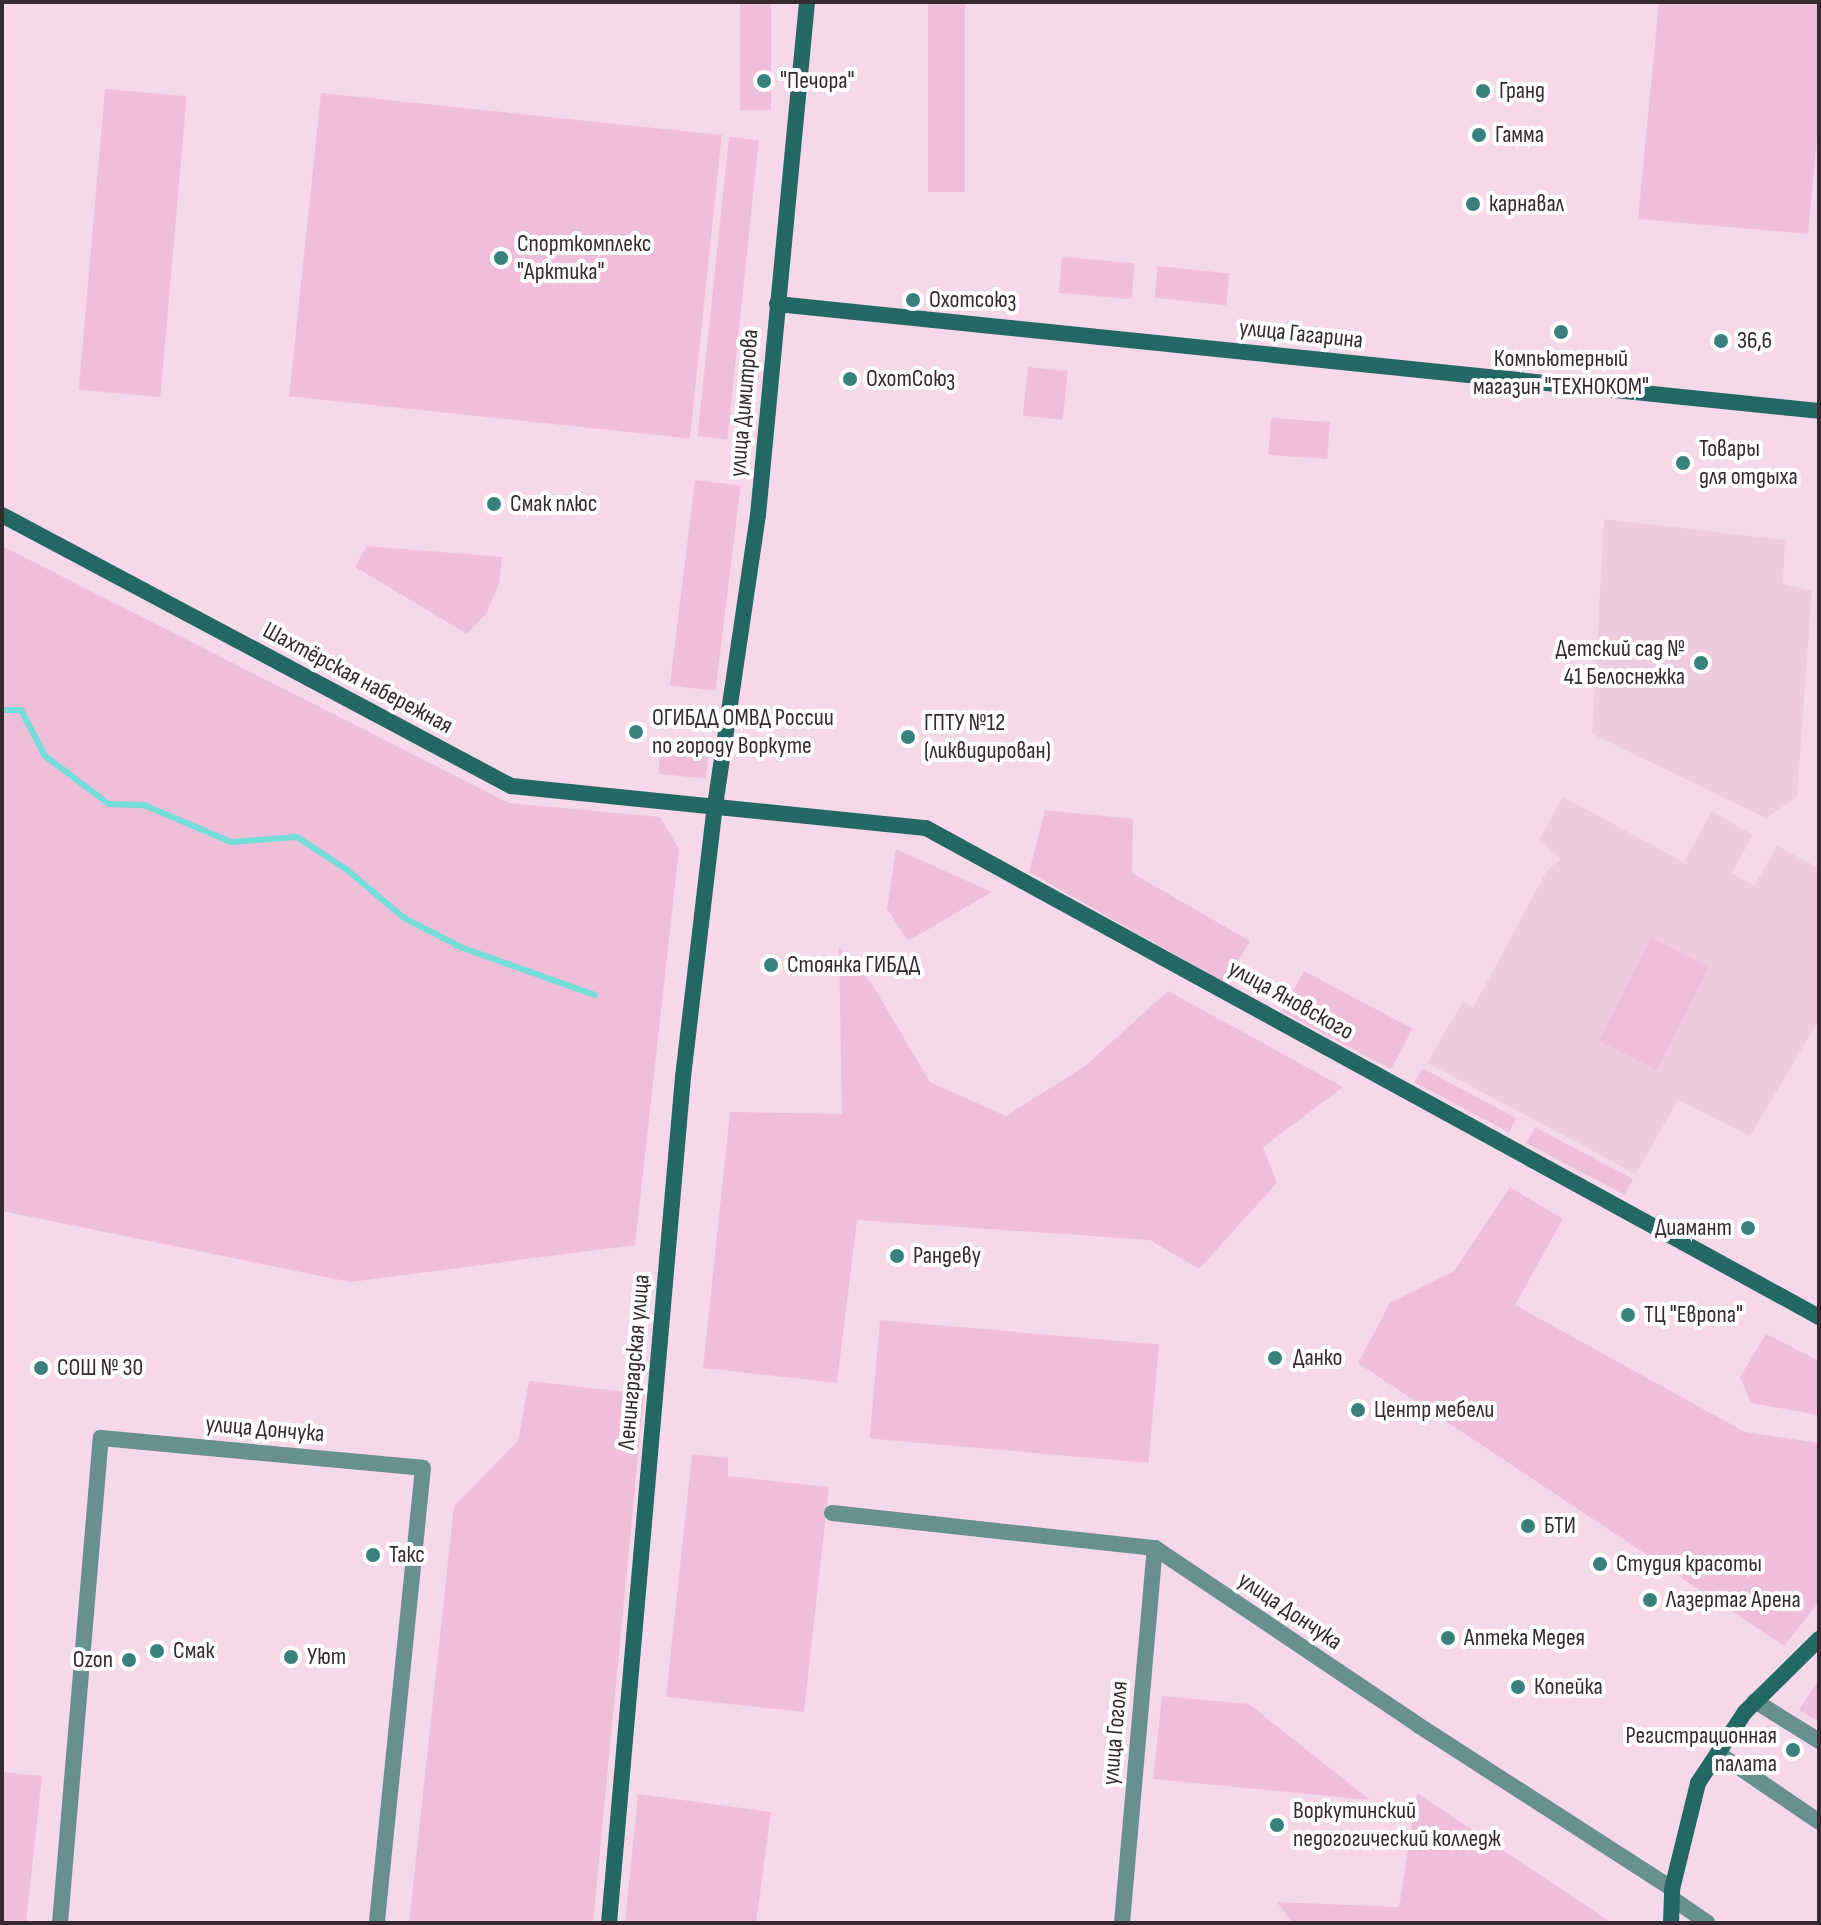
<!DOCTYPE html>
<meta charset="utf-8">
<style>
body{margin:0}
#map{position:relative;width:1821px;height:1925px;overflow:hidden;background:#f6d9e9;font-family:"Sofia Sans Condensed",sans-serif}
div>[style]{position:absolute}
.built>*{inset:0;background:#efcbde}
.green>*{inset:0;background:#efbfda;transform-origin:0 0}
.stream>*{height:6px;margin:-3px;padding:0 3px;transform-origin:3px;border-radius:3px;background:#73ddd7}
.street>*{height:16px;margin:-8px;padding:0 8px;transform-origin:8px;border-radius:8px;background:#68908d}
.secondary>*{height:16px;margin:-8px;padding:0 8px;transform-origin:8px;border-radius:8px;background:#246865}
.dots>*{width:22px;height:22px;translate:-50% -50%;box-sizing:border-box;border:4px solid #fff;border-radius:50%}
span{translate:-50% -50%;white-space:nowrap;text-align:center;line-height:1.15;-webkit-text-stroke:8px #fff;paint-order:stroke}
.poi-label{font-size:24px;color:#352a30}
.left{translate:0 -50%;text-align:left}
.right{translate:-100% -50%;text-align:right}
.street-label{font-size:24px;color:#352a30}
.frame{position:absolute;inset:0;border:4px solid #352a30;pointer-events:none}
</style>
<div id="map">
<div class="built">
<i style="clip-path:polygon(1604px 519px,1785px 540px,1783px 584px,1812px 591px,1797px 797px,1766px 818px,1592px 734px)"></i>
<i style="clip-path:polygon(1563px 797px,1684px 862px,1712px 811px,1753px 835px,1732px 873px,1754px 886px,1777px 846px,1819px 868px,1819px 1020px,1750px 1136px,1678px 1100px,1636px 1174px,1427px 1063px,1463px 1001px,1473px 1008px,1547px 870px,1561px 859px,1539px 840px)"></i>
</div>
<div class="green">
<i style="left:740px;top:2px;width:31px;height:108px"></i>
<i style="left:928px;top:2px;width:37px;height:190px"></i>
<i style="clip-path:polygon(1659px 2px,1819px 2px,1819px 116px,1808px 234px,1638px 219px)"></i>
<i style="left:105px;top:89px;width:82px;height:302px;rotate:5deg"></i>
<i style="left:321px;top:93px;width:403px;height:305px;rotate:6deg"></i>
<i style="left:729px;top:137px;width:30px;height:301px;rotate:6deg"></i>
<i style="left:1062px;top:257px;width:73px;height:36px;rotate:5deg"></i>
<i style="left:1158px;top:266px;width:72px;height:32px;rotate:6deg"></i>
<i style="left:1028px;top:367px;width:40px;height:49px;rotate:6deg"></i>
<i style="left:1271px;top:418px;width:59px;height:37px;rotate:4deg"></i>
<i style="left:695px;top:480px;width:46px;height:207px;rotate:7deg"></i>
<i style="clip-path:polygon(2px 546px,509px 803px,660px 817px,679px 849px,635px 1245px,350px 1282px,2px 1211px)"></i>
<i style="clip-path:polygon(367px 546px,502px 557px,499px 584px,486px 614px,467px 634px,355px 567px)"></i>
<i style="left:661px;top:747px;width:48px;height:27px;rotate:6deg"></i>
<i style="clip-path:polygon(1045px 810px,1133px 819px,1132px 873px,1250px 941px,1225px 983px,1029px 872px)"></i>
<i style="clip-path:polygon(896px 849px,992px 892px,908px 941px,887px 909px)"></i>
<i style="left:1651px;top:938px;width:65px;height:115px;rotate:27deg"></i>
<i style="clip-path:polygon(839px 946px,872px 984px,930px 1082px,1006px 1116px,1085px 1066px,1168px 991px,1343px 1087px,1263px 1147px,1277px 1183px,1199px 1269px,1150px 1240px,857px 1220px,837px 1383px,703px 1368px,730px 1112px,842px 1114px)"></i>
<i style="left:1304px;top:971px;width:123px;height:46px;rotate:28deg"></i>
<i style="left:1422px;top:1068px;width:107px;height:16px;rotate:28deg"></i>
<i style="left:1535px;top:1127px;width:111px;height:18px;rotate:28deg"></i>
<i style="clip-path:polygon(1510px 1187px,1563px 1219px,1515px 1305px,1745px 1432px,1819px 1443px,1819px 1602px,1784px 1646px,1358px 1363px,1390px 1303px,1454px 1271px)"></i>
<i style="left:880px;top:1320px;width:280px;height:119px;rotate:5deg"></i>
<i style="clip-path:polygon(1766px 1334px,1819px 1361px,1819px 1415px,1751px 1403px,1740px 1377px)"></i>
<i style="clip-path:polygon(529px 1381px,644px 1394px,593px 1923px,409px 1923px,454px 1506px,518px 1441px)"></i>
<i style="clip-path:polygon(692px 1454px,728px 1458px,728px 1476px,829px 1487px,804px 1712px,666px 1697px)"></i>
<i style="clip-path:polygon(1819px 1679px,1819px 1722px,1799px 1710px)"></i>
<i style="clip-path:polygon(1162px 1696px,1249px 1704px,1370px 1800px,1153px 1779px)"></i>
<i style="clip-path:polygon(2px 1772px,42px 1776px,26px 1923px,2px 1923px)"></i>
<i style="clip-path:polygon(1417px 1793px,1612px 1923px,1292px 1923px,1277px 1902px,1399px 1907px)"></i>
<i style="clip-path:polygon(638px 1794px,771px 1812px,756px 1923px,625px 1923px)"></i>
</div>
<div class="stream">
<i style="left:2px;top:710px;width:19px"></i>
<i style="left:21px;top:710px;width:52px;rotate:62.4deg"></i>
<i style="left:45px;top:756px;width:80px;rotate:36.9deg"></i>
<i style="left:109px;top:804px;width:35px;rotate:2deg"></i>
<i style="left:144px;top:805px;width:95px;rotate:23deg"></i>
<i style="left:231px;top:842px;width:66px;rotate:-4.3deg"></i>
<i style="left:297px;top:837px;width:59px;rotate:33.1deg"></i>
<i style="left:346px;top:869px;width:76px;rotate:40.2deg"></i>
<i style="left:404px;top:918px;width:66px;rotate:27deg"></i>
<i style="left:463px;top:948px;width:140px;rotate:19.6deg"></i>
</div>
<div class="street">
<i style="left:832px;top:1513px;width:325px;rotate:6.2deg"></i>
<i style="left:1155px;top:1548px;width:317px;rotate:33.9deg"></i>
<i style="left:1418px;top:1725px;width:302px;rotate:32.8deg"></i>
<i style="left:1755px;top:1701px;width:75px;rotate:32deg"></i>
<i style="left:1718px;top:1753px;width:122px;rotate:34.3deg"></i>
<i style="left:1673px;top:1899px;width:42px;rotate:34.4deg"></i>
<i style="left:60px;top:1923px;width:487px;rotate:-85.2deg"></i>
<i style="left:101px;top:1438px;width:323px;rotate:5.3deg"></i>
<i style="left:423px;top:1468px;width:457px;rotate:95.8deg"></i>
<i style="left:1122px;top:1923px;width:376px;rotate:-85deg"></i>
</div>
<div class="secondary">
<i style="left:777px;top:304px;width:1047px;rotate:5.86deg"></i>
<i style="left:2px;top:515px;width:577px;rotate:28.03deg"></i>
<i style="left:511px;top:786px;width:417px;rotate:5.8deg"></i>
<i style="left:926px;top:828px;width:1018px;rotate:28.7deg"></i>
<i style="left:609px;top:1923px;width:849px;rotate:-85deg"></i>
<i style="left:683px;top:1077px;width:273px;rotate:-83.3deg"></i>
<i style="left:715px;top:806px;width:294px;rotate:-81.6deg"></i>
<i style="left:758px;top:515px;width:515px;rotate:-84.54deg"></i>
<i style="left:1671px;top:1923px;width:34px;rotate:-88deg"></i>
<i style="left:1672px;top:1889px;width:109px;rotate:-76.2deg"></i>
<i style="left:1698px;top:1783px;width:85px;rotate:-56.5deg"></i>
<i style="left:1745px;top:1712px;width:104px;rotate:-44.6deg"></i>
</div>
<div class="dots">
<i style="left:764px;top:81px;background:#39817d"></i>
<i style="left:1483px;top:91px;background:#39817d"></i>
<i style="left:1479px;top:135px;background:#39817d"></i>
<i style="left:1473px;top:204px;background:#39817d"></i>
<i style="left:501px;top:258px;background:#39817d"></i>
<i style="left:913px;top:300px;background:#39817d"></i>
<i style="left:1561px;top:332px;background:#39817d"></i>
<i style="left:1721px;top:341px;background:#39817d"></i>
<i style="left:850px;top:379px;background:#39817d"></i>
<i style="left:1683px;top:463px;background:#39817d"></i>
<i style="left:494px;top:504px;background:#39817d"></i>
<i style="left:1701px;top:663px;background:#39817d"></i>
<i style="left:636px;top:732px;background:#39817d"></i>
<i style="left:908px;top:737px;background:#39817d"></i>
<i style="left:771px;top:965px;background:#39817d"></i>
<i style="left:1748px;top:1228px;background:#39817d"></i>
<i style="left:897px;top:1256px;background:#39817d"></i>
<i style="left:1628px;top:1315px;background:#39817d"></i>
<i style="left:1275px;top:1358px;background:#39817d"></i>
<i style="left:41px;top:1368px;background:#39817d"></i>
<i style="left:1358px;top:1410px;background:#39817d"></i>
<i style="left:1528px;top:1526px;background:#39817d"></i>
<i style="left:373px;top:1555px;background:#39817d"></i>
<i style="left:1600px;top:1564px;background:#39817d"></i>
<i style="left:1650px;top:1600px;background:#39817d"></i>
<i style="left:1448px;top:1638px;background:#39817d"></i>
<i style="left:157px;top:1651px;background:#39817d"></i>
<i style="left:291px;top:1657px;background:#39817d"></i>
<i style="left:129px;top:1660px;background:#39817d"></i>
<i style="left:1518px;top:1687px;background:#39817d"></i>
<i style="left:1793px;top:1750px;background:#39817d"></i>
<i style="left:1277px;top:1825px;background:#39817d"></i>
</div>
<div class="poi-label">
<span class="left" style="left:780px;top:81px">"Печора"</span>
<span class="left" style="left:1499px;top:91px">Гранд</span>
<span class="left" style="left:1495px;top:135px">Гамма</span>
<span class="left" style="left:1489px;top:204px">карнавал</span>
<span class="left" style="left:517px;top:258px">Спорткомплекс<br>"Арктика"</span>
<span class="left" style="left:929px;top:300px">Охотсоюз</span>
<span class="left" style="left:1737px;top:341px">36,6</span>
<span style="left:1561px;top:373px">Компьютерный<br>магазин "ТЕХНОКОМ"</span>
<span class="left" style="left:866px;top:379px">ОхотСоюз</span>
<span class="left" style="left:1699px;top:463px">Товары<br>для отдыха</span>
<span class="left" style="left:510px;top:504px">Смак плюс</span>
<span class="right" style="left:1685px;top:663px">Детский сад №<br>41 Белоснежка</span>
<span class="left" style="left:652px;top:732px">ОГИБДД ОМВД России<br>по городу Воркуте</span>
<span class="left" style="left:924px;top:737px">ГПТУ №12<br>(ликвидирован)</span>
<span class="left" style="left:787px;top:965px">Стоянка ГИБДД</span>
<span class="right" style="left:1732px;top:1228px">Диамант</span>
<span class="left" style="left:913px;top:1256px">Рандеву</span>
<span class="left" style="left:1644px;top:1315px">ТЦ "Европа"</span>
<span class="left" style="left:1293px;top:1358px">Данко</span>
<span class="left" style="left:57px;top:1368px">СОШ № 30</span>
<span class="left" style="left:1374px;top:1410px">Центр мебели</span>
<span class="left" style="left:1544px;top:1526px">БТИ</span>
<span class="left" style="left:389px;top:1555px">Такс</span>
<span class="left" style="left:1616px;top:1564px">Студия красоты</span>
<span class="left" style="left:1666px;top:1600px">Лазертаг Арена</span>
<span class="left" style="left:1464px;top:1638px">Аптека Медея</span>
<span class="left" style="left:173px;top:1651px">Смак</span>
<span class="left" style="left:307px;top:1657px">Уют</span>
<span class="right" style="left:113px;top:1660px">Ozon</span>
<span class="left" style="left:1534px;top:1687px">Копейка</span>
<span class="right" style="left:1777px;top:1750px">Регистрационная<br>палата</span>
<span class="left" style="left:1293px;top:1825px">Воркутинский<br>педогогический колледж</span>
</div>
<div class="street-label">
<span style="left:1301px;top:334px;rotate:6deg">улица Гагарина</span>
<span style="left:744px;top:403px;rotate:-85deg">улица Димитрова</span>
<span style="left:358px;top:678px;rotate:28deg">Шахтёрская набережная</span>
<span style="left:1291px;top:1000px;rotate:29deg">улица Яновского</span>
<span style="left:634px;top:1362px;rotate:-85deg">Ленинградская улица</span>
<span style="left:265px;top:1429px;rotate:5deg">улица Дончука</span>
<span style="left:1290px;top:1611px;rotate:34deg">улица Дончука</span>
<span style="left:1115px;top:1733px;rotate:-85deg">улица Гоголя</span>
</div>
<div class="frame"></div>
</div>
